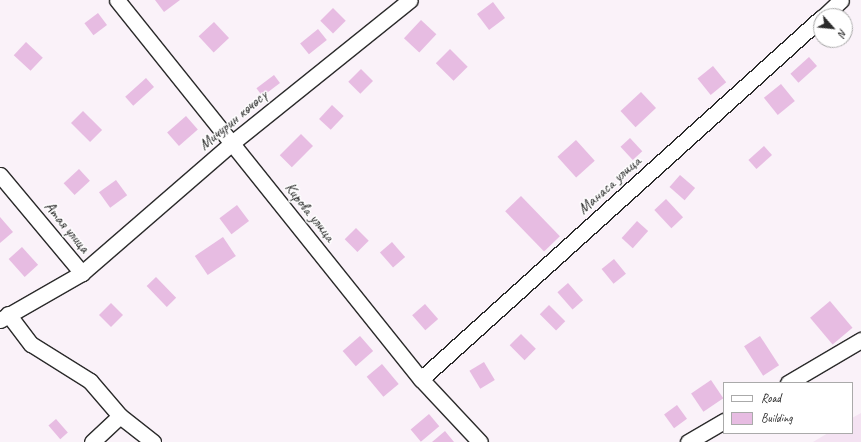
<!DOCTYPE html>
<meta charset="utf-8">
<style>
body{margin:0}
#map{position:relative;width:861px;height:442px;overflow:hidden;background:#faf2f9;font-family:Caveat,sans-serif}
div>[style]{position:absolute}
.built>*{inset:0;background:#f4e2f2}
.building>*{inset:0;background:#e7bce2;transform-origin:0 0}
.roads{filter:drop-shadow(1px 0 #2b2b2b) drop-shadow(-1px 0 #2b2b2b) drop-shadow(0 1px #2b2b2b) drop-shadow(0 -1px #2b2b2b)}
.street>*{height:15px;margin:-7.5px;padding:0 7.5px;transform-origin:7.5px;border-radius:7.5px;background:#fff}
span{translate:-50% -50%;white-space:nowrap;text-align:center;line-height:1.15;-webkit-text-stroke:3px #fff;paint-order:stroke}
.street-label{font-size:16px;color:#2b2b2b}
.legend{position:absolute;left:723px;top:382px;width:130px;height:52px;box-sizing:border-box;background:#fff;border:1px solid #aaa;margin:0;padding:5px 7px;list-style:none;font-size:12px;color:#2b2b2b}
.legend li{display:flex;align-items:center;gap:8px;height:20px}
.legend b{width:20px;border:1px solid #aaa}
.north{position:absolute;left:813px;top:8px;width:40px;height:40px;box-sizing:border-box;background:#fff;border:1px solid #aaa;border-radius:50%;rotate:117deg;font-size:11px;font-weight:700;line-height:16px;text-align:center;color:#2b2b2b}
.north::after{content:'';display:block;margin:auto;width:14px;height:18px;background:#2b2b2b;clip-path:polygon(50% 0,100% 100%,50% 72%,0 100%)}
</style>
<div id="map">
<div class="built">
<i style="clip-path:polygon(861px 413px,861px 442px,813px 442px,828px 433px,852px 433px,852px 418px)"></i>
</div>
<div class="building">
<i style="clip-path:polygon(155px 0,180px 0,164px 12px)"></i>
<i style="left:493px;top:2px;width:20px;height:20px;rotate:53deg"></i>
<i style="left:333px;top:8px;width:18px;height:18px;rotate:45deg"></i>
<i style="left:98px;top:13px;width:15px;height:17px;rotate:53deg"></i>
<i style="left:421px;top:20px;width:21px;height:25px;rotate:43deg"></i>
<i style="left:214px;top:22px;width:22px;height:21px;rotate:47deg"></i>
<i style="left:318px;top:29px;width:14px;height:23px;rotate:51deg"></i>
<i style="left:26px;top:42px;width:23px;height:18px;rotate:43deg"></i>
<i style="left:450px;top:49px;width:25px;height:20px;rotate:45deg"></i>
<i style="left:809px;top:57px;width:12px;height:25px;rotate:48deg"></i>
<i style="left:713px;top:66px;width:21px;height:20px;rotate:51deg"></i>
<i style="left:361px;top:69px;width:17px;height:18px;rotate:45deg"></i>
<i style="left:274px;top:75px;width:10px;height:22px;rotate:53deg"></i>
<i style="left:146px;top:78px;width:12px;height:28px;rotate:48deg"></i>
<i style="left:781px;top:84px;width:22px;height:22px;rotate:51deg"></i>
<i style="left:641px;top:92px;width:22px;height:28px;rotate:47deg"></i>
<i style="left:332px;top:105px;width:16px;height:19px;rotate:43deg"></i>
<i style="left:83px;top:111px;width:27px;height:17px;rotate:45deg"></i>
<i style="left:186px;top:116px;width:18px;height:25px;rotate:49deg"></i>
<i style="left:301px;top:134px;width:17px;height:30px;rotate:45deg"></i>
<i style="left:630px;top:138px;width:18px;height:13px;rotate:47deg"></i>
<i style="left:576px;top:140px;width:28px;height:25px;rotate:48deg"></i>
<i style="left:764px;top:146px;width:12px;height:21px;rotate:48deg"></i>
<i style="left:79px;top:169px;width:16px;height:21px;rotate:47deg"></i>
<i style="left:680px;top:175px;width:20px;height:16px;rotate:41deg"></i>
<i style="left:116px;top:180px;width:19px;height:21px;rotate:54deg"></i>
<i style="left:521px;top:196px;width:56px;height:22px;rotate:46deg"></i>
<i style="left:666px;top:199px;width:25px;height:16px;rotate:47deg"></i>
<i style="left:237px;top:205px;width:20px;height:22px;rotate:53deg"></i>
<i style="clip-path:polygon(0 217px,13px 232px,0 243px)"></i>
<i style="left:637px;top:221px;width:15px;height:23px;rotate:42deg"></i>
<i style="left:356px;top:228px;width:18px;height:16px;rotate:45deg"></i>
<i style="left:223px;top:237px;width:23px;height:34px;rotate:56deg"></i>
<i style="left:392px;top:242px;width:20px;height:16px;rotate:49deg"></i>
<i style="left:22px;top:247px;width:24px;height:18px;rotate:48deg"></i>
<i style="left:614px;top:259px;width:19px;height:16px;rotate:51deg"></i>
<i style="left:156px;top:277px;width:29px;height:13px;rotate:46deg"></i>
<i style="left:568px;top:283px;width:23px;height:14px;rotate:49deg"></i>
<i style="left:830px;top:301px;width:35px;height:26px;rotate:50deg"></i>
<i style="left:111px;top:303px;width:17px;height:17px;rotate:45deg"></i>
<i style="left:425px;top:304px;width:20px;height:17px;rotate:49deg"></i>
<i style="left:549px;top:305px;width:23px;height:13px;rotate:45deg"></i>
<i style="left:521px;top:334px;width:21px;height:16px;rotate:45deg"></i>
<i style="left:360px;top:336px;width:20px;height:23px;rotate:49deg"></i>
<i style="left:760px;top:336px;width:35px;height:19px;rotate:57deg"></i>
<i style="left:484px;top:362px;width:21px;height:17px;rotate:59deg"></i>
<i style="left:382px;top:364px;width:26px;height:20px;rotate:50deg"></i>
<i style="left:711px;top:380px;width:22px;height:24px;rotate:56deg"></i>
<i style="left:677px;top:405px;width:17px;height:16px;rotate:54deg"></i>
<i style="left:429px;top:414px;width:16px;height:24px;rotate:50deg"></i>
<i style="left:56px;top:419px;width:18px;height:10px;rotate:49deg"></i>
<i style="clip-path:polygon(445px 431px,454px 442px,432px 442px)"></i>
</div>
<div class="roads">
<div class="street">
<i style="left:117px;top:0;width:486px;rotate:51.3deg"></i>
<i style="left:421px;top:379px;width:86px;rotate:46.9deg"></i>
<i style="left:824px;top:16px;width:23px;rotate:-43deg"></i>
<i style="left:0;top:175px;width:128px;rotate:50.1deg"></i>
<i style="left:8px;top:314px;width:38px;rotate:53deg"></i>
<i style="left:31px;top:344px;width:70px;rotate:32.1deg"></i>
<i style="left:90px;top:381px;width:46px;rotate:49.4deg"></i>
<i style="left:120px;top:416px;width:42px;rotate:38.2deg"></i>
<i style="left:0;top:320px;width:95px;rotate:-29.8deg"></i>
<i style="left:82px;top:273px;width:198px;rotate:-40.9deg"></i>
<i style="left:232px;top:143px;width:228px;rotate:-38.8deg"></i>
<i style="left:421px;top:379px;width:539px;rotate:-42.07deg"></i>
<i style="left:788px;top:383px;width:85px;rotate:-30.5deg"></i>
<i style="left:92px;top:442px;width:38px;rotate:-43deg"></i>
<i style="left:688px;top:442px;width:42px;rotate:-30.3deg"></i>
</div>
</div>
<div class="street-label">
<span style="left:233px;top:120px;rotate:-40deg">Мичурин көчөсү</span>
<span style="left:609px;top:185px;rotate:-42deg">Манаса улица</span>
<span style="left:310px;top:212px;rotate:51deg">Кирова улица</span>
<span style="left:67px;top:227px;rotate:50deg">Атая улица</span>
</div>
<ul class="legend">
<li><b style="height:5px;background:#fff"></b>Road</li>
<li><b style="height:11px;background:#e7bce2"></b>Building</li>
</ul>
<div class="north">N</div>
</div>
